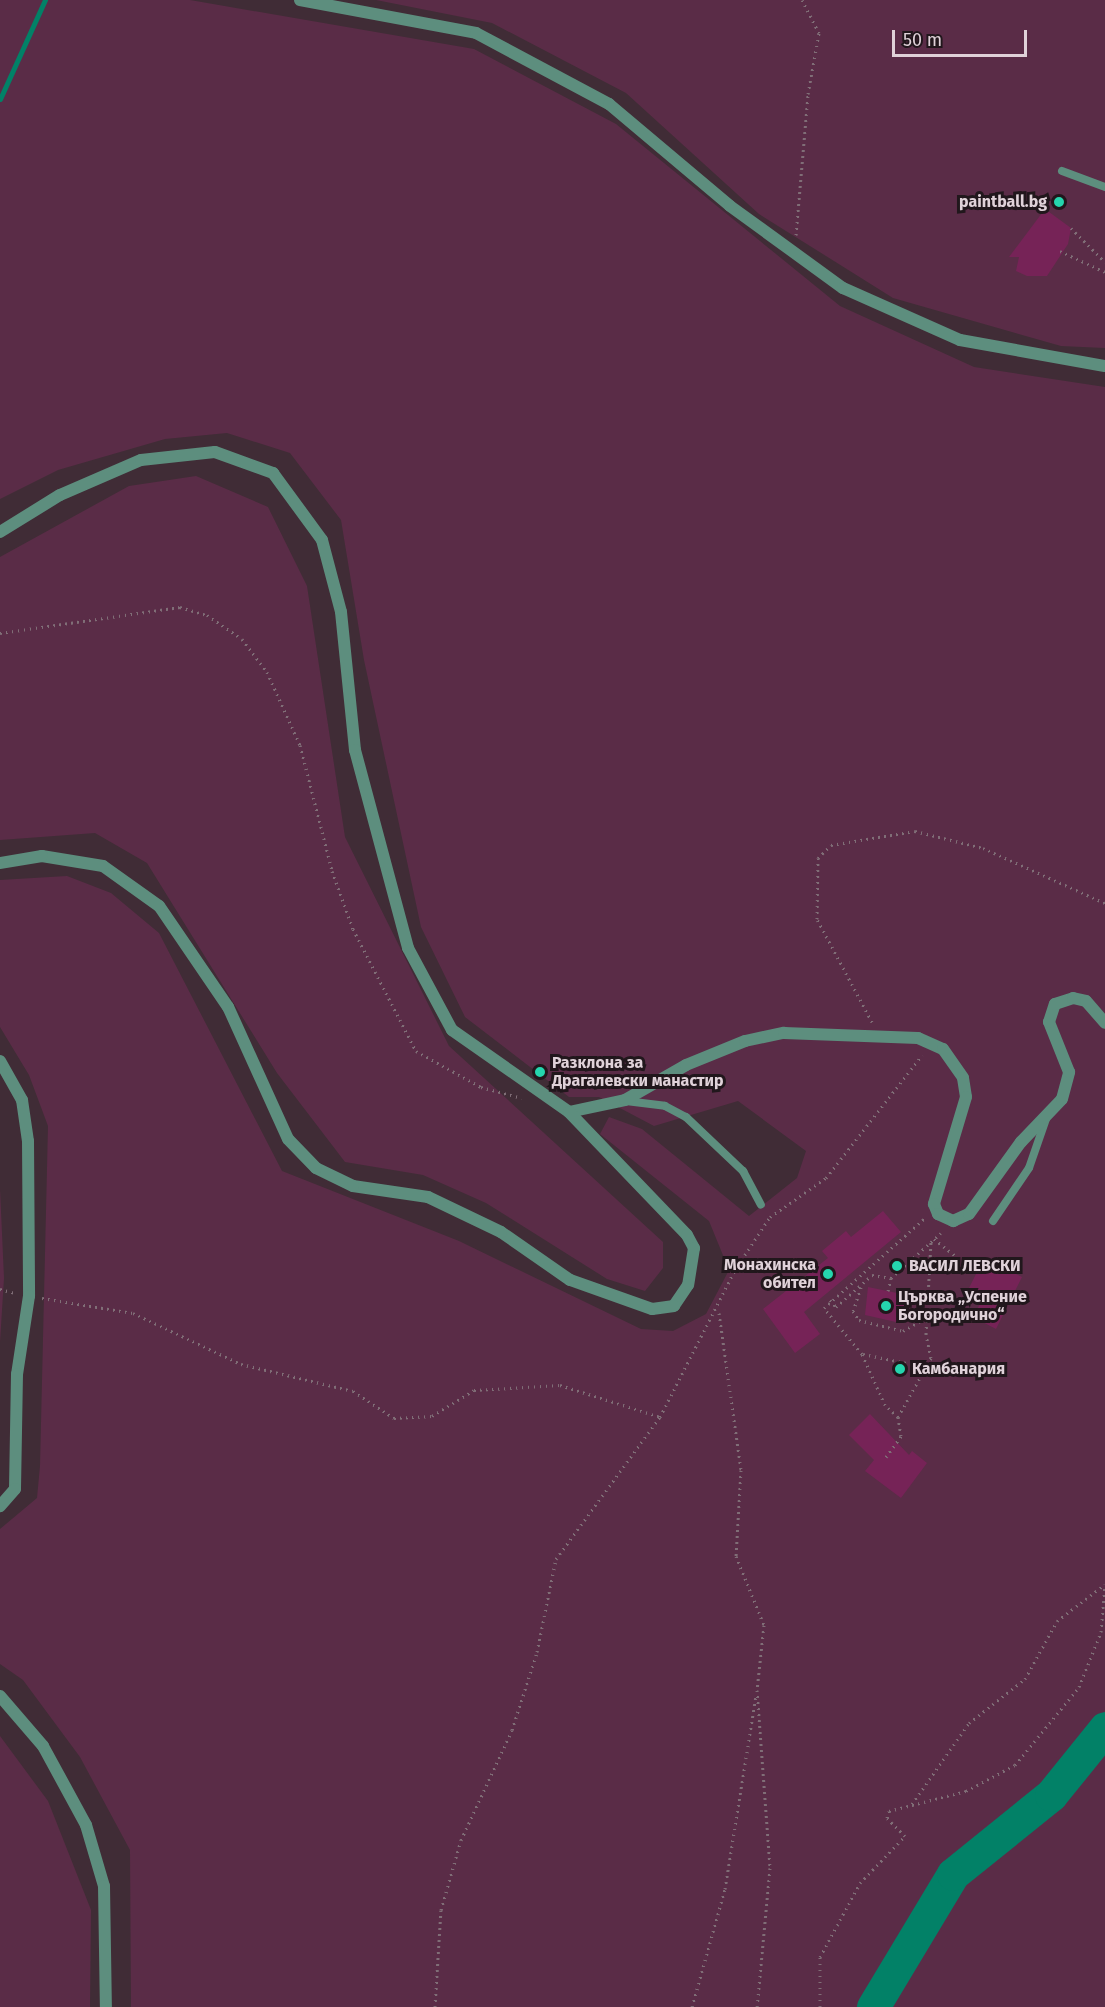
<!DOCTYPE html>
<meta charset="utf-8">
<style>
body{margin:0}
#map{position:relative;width:1105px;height:2007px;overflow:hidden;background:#402c36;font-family:"Fira Sans",sans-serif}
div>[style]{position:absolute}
.green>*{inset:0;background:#5a2c47}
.stream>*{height:5px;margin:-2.5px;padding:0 2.5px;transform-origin:2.5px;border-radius:2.5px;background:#028167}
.river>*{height:33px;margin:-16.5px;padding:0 16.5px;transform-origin:16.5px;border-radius:16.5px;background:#028167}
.building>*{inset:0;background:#762357}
.path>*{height:3px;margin-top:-1.5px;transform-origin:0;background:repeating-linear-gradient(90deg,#806e77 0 1.5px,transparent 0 6px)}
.service>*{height:8px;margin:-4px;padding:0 4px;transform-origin:4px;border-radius:4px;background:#5d8e7e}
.minor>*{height:12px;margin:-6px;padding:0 6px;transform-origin:6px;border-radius:6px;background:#5d8e7e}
.tertiary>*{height:12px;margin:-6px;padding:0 6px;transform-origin:6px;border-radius:6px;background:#5d8e7e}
.dots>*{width:16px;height:16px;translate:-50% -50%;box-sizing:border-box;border:3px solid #21171c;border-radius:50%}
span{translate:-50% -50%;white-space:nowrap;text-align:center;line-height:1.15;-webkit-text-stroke:6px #21171c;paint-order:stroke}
.poi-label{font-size:16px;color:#e0d2d9;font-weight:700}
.right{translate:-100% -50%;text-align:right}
.left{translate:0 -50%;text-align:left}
.scale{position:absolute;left:892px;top:30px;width:135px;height:27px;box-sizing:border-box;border:3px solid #e0d2d9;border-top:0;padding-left:8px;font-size:18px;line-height:21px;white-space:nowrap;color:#e0d2d9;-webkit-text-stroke:4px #21171c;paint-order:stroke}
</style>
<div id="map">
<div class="green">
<i style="clip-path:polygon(0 0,190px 0,474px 49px,616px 124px,840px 306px,974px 367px,1105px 387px,1105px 2007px,131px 2007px,130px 1850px,80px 1757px,23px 1680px,0 1664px,0 1529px,37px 1498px,40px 1466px,48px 1126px,29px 1075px,0 1027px,0 880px,67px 876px,111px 893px,159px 933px,282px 1171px,459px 1241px,641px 1329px,673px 1331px,706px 1314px,729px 1270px,709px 1221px,600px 1134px,609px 1117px,642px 1129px,749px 1216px,797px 1178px,806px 1151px,738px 1101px,654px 1126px,599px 1097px,569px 1097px,465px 1017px,421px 927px,364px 660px,341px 520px,290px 453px,227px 433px,165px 439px,58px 470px,0 499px)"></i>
<i style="clip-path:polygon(376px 0,1105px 0,1105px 348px,1061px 346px,893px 298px,759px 214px,626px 93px,492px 23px)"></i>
<i style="clip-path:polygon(196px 476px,268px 507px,307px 586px,345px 837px,449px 1046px,663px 1242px,663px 1268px,645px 1291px,607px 1279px,486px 1203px,423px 1175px,345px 1162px,277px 1073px,147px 863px,95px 833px,0 840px,0 557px,129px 486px)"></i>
<i style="clip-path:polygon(0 1189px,4px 1278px,0 1342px)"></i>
<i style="clip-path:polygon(0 1736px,48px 1801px,91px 1910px,90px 2007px,0 2007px)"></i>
</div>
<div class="stream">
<i style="left:0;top:99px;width:109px;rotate:-65.6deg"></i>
</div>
<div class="river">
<i style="left:873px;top:2007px;width:155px;rotate:-59deg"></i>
<i style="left:953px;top:1874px;width:126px;rotate:-38.9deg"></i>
<i style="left:1051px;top:1795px;width:86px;rotate:-51.1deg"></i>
</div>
<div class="building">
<i style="clip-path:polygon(1045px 209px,1071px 228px,1068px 244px,1047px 276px,1027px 276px,1016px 271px,1019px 257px,1009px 257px)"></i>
<i style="clip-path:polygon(883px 1211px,901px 1232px,804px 1312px,820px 1334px,795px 1353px,763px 1309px,828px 1258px,822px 1251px,846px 1231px,851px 1237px)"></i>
<i style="clip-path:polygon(984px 1258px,1022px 1277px,996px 1329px,973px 1317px,982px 1300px,967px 1292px)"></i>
<i style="clip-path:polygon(868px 1287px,902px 1294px,905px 1310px,896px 1322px,865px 1315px)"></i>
<i style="clip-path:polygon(870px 1414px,909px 1455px,912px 1451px,927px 1463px,901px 1498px,865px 1471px,874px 1460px,849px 1435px)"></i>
</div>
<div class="path">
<i style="left:1071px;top:228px;width:48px;rotate:45deg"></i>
<i style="left:796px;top:235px;width:142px;rotate:-85.1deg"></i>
<i style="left:808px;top:94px;width:62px;rotate:-79.8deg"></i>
<i style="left:819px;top:33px;width:37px;rotate:-117deg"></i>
<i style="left:1060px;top:251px;width:50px;rotate:25deg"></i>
<i style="left:0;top:633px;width:182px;rotate:-8.2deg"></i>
<i style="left:180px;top:607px;width:28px;rotate:17deg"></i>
<i style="left:207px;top:615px;width:42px;rotate:34.4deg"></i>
<i style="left:242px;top:639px;width:41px;rotate:52.9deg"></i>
<i style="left:267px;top:672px;width:80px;rotate:65.7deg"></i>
<i style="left:300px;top:745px;width:130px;rotate:75.7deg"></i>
<i style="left:332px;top:871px;width:62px;rotate:70.1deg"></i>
<i style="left:353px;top:929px;width:137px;rotate:62.7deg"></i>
<i style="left:416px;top:1051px;width:74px;rotate:29deg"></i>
<i style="left:481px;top:1087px;width:42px;rotate:15deg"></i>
<i style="left:872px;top:1022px;width:117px;rotate:-118.1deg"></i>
<i style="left:817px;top:919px;width:61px;rotate:-89.1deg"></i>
<i style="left:818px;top:858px;width:18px;rotate:-45deg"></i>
<i style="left:831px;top:845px;width:85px;rotate:-9.5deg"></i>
<i style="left:915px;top:831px;width:70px;rotate:14deg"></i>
<i style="left:983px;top:848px;width:134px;rotate:24.3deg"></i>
<i style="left:934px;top:1239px;width:47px;rotate:38.1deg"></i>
<i style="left:861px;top:1287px;width:25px;rotate:108deg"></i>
<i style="left:853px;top:1311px;width:11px;rotate:56deg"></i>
<i style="left:859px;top:1320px;width:45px;rotate:14deg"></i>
<i style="left:903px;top:1331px;width:28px;rotate:-30deg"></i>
<i style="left:0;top:1289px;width:16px;rotate:15deg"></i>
<i style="left:888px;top:1291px;width:13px;rotate:-77deg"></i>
<i style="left:42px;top:1298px;width:92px;rotate:9.4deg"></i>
<i style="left:133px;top:1313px;width:119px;rotate:25.3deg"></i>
<i style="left:241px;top:1364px;width:115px;rotate:13.6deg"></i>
<i style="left:353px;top:1391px;width:49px;rotate:33.4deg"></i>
<i style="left:394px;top:1418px;width:38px;rotate:-3deg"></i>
<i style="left:432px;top:1416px;width:49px;rotate:-31.8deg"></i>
<i style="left:474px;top:1390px;width:86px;rotate:-3.3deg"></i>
<i style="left:560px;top:1385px;width:105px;rotate:17.7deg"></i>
<i style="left:830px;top:1300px;width:9px;rotate:49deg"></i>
<i style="left:836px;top:1307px;width:48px;rotate:-41.6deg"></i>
<i style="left:872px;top:1275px;width:19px;rotate:9deg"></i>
<i style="left:891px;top:1278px;width:67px;rotate:-42deg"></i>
<i style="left:719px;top:1313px;width:159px;rotate:82deg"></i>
<i style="left:741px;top:1470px;width:86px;rotate:93.3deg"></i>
<i style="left:736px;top:1556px;width:74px;rotate:67.9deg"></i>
<i style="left:764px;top:1625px;width:65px;rotate:96.1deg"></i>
<i style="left:757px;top:1690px;width:178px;rotate:85.8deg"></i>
<i style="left:770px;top:1868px;width:140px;rotate:95.3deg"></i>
<i style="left:863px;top:1354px;width:64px;rotate:11.7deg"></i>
<i style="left:898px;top:1417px;width:18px;rotate:-137deg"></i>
<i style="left:885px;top:1405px;width:56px;rotate:-114.3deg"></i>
<i style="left:862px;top:1354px;width:60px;rotate:-129.6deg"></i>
<i style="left:824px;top:1308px;width:135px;rotate:-41.7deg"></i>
<i style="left:886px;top:1457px;width:26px;rotate:-54deg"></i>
<i style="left:901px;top:1436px;width:19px;rotate:-99deg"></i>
<i style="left:898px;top:1417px;width:68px;rotate:-60.8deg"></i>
<i style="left:931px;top:1358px;width:25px;rotate:-102deg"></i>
<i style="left:926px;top:1334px;width:92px;rotate:-86.9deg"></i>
<i style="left:912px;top:1804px;width:99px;rotate:-54.9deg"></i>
<i style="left:969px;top:1723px;width:71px;rotate:-38.2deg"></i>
<i style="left:1025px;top:1679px;width:66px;rotate:-61.1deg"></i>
<i style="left:1057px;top:1621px;width:59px;rotate:-37.5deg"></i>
<i style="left:435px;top:2007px;width:97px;rotate:-86.5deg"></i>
<i style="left:441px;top:1910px;width:73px;rotate:-74.1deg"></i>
<i style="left:461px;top:1840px;width:121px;rotate:-65.1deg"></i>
<i style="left:512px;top:1730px;width:82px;rotate:-72.2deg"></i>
<i style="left:537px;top:1652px;width:95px;rotate:-78.5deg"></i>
<i style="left:556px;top:1559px;width:176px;rotate:-53.8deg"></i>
<i style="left:660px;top:1417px;width:165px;rotate:-63deg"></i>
<i style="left:735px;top:1270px;width:64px;rotate:-56.6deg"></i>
<i style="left:770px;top:1217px;width:68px;rotate:-34.9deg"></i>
<i style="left:826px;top:1178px;width:156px;rotate:-52deg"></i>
<i style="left:692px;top:2007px;width:123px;rotate:-74.4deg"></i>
<i style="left:725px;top:1889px;width:196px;rotate:-80.9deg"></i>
<i style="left:820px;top:2007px;width:50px;rotate:-90deg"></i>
<i style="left:820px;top:1957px;width:84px;rotate:-61.6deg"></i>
<i style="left:860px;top:1883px;width:65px;rotate:-46.2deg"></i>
<i style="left:905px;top:1836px;width:25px;rotate:-135deg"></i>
<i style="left:887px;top:1818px;width:7px;rotate:-74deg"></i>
<i style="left:889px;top:1811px;width:80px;rotate:-14.6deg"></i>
<i style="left:966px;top:1791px;width:55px;rotate:-28deg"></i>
<i style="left:1015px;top:1765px;width:101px;rotate:-50.6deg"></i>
<i style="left:1079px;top:1687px;width:59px;rotate:-68.2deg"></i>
<i style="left:1101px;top:1632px;width:48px;rotate:-85.2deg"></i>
</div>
<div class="service">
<i style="left:1062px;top:171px;width:46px;rotate:20.4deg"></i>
<i style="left:626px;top:1101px;width:39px;rotate:7deg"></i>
<i style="left:665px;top:1106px;width:24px;rotate:28deg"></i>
<i style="left:686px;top:1117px;width:79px;rotate:43.5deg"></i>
<i style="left:743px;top:1171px;width:38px;rotate:62deg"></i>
<i style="left:993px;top:1221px;width:64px;rotate:-55.8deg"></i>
<i style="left:1029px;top:1168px;width:52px;rotate:-70.9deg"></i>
</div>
<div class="minor">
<i style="left:569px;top:1112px;width:57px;rotate:-12.1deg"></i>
<i style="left:625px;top:1100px;width:70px;rotate:-29.8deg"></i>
<i style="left:686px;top:1065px;width:64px;rotate:-22.1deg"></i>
<i style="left:745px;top:1041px;width:40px;rotate:-12deg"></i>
<i style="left:784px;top:1033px;width:134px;rotate:2.1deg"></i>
<i style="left:918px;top:1038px;width:27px;rotate:24deg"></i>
<i style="left:943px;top:1049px;width:35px;rotate:55deg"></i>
<i style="left:963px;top:1078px;width:19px;rotate:81deg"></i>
<i style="left:966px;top:1097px;width:112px;rotate:106.7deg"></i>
<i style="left:934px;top:1204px;width:11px;rotate:68deg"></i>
<i style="left:938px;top:1214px;width:17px;rotate:25deg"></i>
<i style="left:953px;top:1221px;width:17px;rotate:-24deg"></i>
<i style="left:969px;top:1214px;width:89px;rotate:-54.2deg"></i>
<i style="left:1021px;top:1142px;width:59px;rotate:-46.4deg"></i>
<i style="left:1062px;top:1099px;width:28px;rotate:-75deg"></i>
<i style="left:1069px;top:1072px;width:54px;rotate:-111.8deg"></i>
<i style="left:1049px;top:1022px;width:19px;rotate:-72deg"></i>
<i style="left:1055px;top:1004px;width:19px;rotate:-18deg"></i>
<i style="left:1073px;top:998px;width:13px;rotate:13deg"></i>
<i style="left:1086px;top:1001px;width:29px;rotate:49deg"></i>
</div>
<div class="tertiary">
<i style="left:300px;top:0;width:179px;rotate:10.6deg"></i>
<i style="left:476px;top:33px;width:151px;rotate:28.1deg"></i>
<i style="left:609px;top:104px;width:158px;rotate:40.1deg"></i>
<i style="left:730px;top:206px;width:140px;rotate:36deg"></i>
<i style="left:843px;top:288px;width:128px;rotate:24deg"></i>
<i style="left:960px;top:340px;width:147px;rotate:10.2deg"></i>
<i style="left:0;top:532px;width:70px;rotate:-31.7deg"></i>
<i style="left:60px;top:495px;width:88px;rotate:-23.4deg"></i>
<i style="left:141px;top:460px;width:74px;rotate:-6.2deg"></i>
<i style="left:215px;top:452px;width:62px;rotate:19.9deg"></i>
<i style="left:273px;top:473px;width:83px;rotate:53.8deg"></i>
<i style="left:322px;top:540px;width:74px;rotate:75.2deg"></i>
<i style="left:341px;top:612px;width:139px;rotate:84.2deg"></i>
<i style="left:355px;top:750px;width:205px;rotate:75deg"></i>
<i style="left:408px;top:948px;width:93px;rotate:61.8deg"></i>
<i style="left:452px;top:1030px;width:143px;rotate:35deg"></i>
<i style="left:569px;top:1112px;width:170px;rotate:46.2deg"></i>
<i style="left:687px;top:1235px;width:15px;rotate:62deg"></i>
<i style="left:694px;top:1248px;width:37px;rotate:99deg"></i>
<i style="left:688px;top:1285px;width:25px;rotate:124deg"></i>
<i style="left:674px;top:1306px;width:22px;rotate:172deg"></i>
<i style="left:652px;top:1309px;width:87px;rotate:-160.5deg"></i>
<i style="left:570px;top:1280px;width:84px;rotate:-145.2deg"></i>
<i style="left:501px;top:1232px;width:81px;rotate:-154.4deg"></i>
<i style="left:428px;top:1197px;width:76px;rotate:-171.7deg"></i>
<i style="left:353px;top:1186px;width:41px;rotate:-154.1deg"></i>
<i style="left:316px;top:1168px;width:40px;rotate:-134deg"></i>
<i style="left:288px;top:1139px;width:145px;rotate:-114.4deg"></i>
<i style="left:228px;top:1007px;width:122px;rotate:-124.3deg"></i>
<i style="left:159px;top:906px;width:69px;rotate:-144.5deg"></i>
<i style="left:103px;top:866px;width:62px;rotate:-170.7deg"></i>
<i style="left:42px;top:856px;width:43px;rotate:170.5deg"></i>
<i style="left:0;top:1061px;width:45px;rotate:60.6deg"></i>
<i style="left:22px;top:1100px;width:41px;rotate:81.7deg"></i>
<i style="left:28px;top:1141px;width:155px;rotate:89.6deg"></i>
<i style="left:29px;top:1296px;width:79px;rotate:98.7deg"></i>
<i style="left:17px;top:1374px;width:115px;rotate:91deg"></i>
<i style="left:15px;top:1489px;width:23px;rotate:131deg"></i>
<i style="left:0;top:1696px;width:66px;rotate:49.3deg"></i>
<i style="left:43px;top:1746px;width:90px;rotate:61.4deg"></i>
<i style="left:86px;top:1825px;width:64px;rotate:73.6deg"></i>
<i style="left:104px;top:1886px;width:121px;rotate:89.1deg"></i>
</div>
<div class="dots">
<i style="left:1059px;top:202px;background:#25d5ae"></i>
<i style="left:540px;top:1072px;background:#25d5ae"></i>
<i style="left:897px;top:1266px;background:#25d5ae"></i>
<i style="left:828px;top:1274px;background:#25d5ae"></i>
<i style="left:886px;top:1306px;background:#25d5ae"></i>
<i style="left:900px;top:1369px;background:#25d5ae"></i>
</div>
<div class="poi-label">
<span class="right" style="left:1047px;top:202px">paintball.bg</span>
<span class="left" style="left:552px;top:1072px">Разклона за<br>Драгалевски манастир</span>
<span class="right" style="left:816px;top:1274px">Монахинска<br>обител</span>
<span class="left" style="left:909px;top:1266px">ВАСИЛ ЛЕВСКИ</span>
<span class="left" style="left:898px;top:1306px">Църква „Успение<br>Богородично“</span>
<span class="left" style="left:912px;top:1369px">Камбанария</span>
</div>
<div class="scale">50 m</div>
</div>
